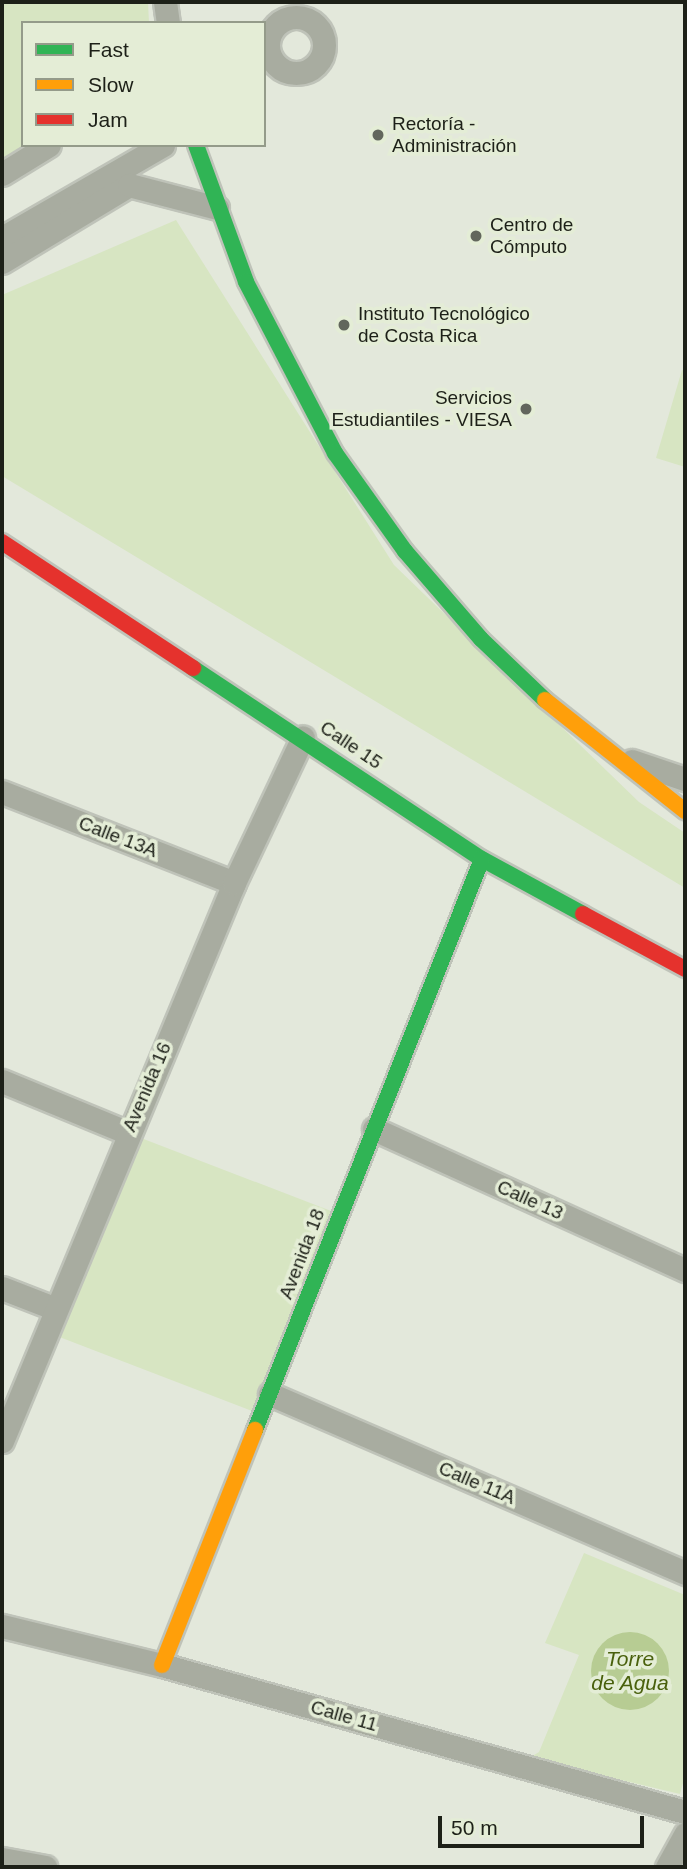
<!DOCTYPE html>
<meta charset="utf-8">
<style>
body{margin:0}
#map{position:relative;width:687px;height:1869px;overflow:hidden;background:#e3e8db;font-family:Arial,sans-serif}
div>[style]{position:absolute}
.green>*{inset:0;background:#d7e5c2;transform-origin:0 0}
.water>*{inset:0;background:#b7cc93}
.round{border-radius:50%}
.roads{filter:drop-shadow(2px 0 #bfc3b9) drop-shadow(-2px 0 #bfc3b9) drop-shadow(0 2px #bfc3b9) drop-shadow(0 -2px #bfc3b9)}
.street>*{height:23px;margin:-11.5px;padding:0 11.5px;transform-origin:11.5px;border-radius:11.5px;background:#a8aca0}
.street>.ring{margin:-11.5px;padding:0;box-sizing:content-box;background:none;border:23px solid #a8aca0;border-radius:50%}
.fast>*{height:16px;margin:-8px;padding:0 8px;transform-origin:8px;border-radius:8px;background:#30b455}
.slow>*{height:16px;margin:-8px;padding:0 8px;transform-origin:8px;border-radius:8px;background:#ff9f0a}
.jam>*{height:16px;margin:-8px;padding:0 8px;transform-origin:8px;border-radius:8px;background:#e5322d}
.dots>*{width:19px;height:19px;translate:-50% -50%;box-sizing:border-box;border:4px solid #e4edd6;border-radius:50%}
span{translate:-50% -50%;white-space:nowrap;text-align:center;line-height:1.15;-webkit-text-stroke:7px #e4edd6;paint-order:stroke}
.poi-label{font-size:19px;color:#1d2018}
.left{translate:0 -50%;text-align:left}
.right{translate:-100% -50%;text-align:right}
.street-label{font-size:19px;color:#1d2018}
.water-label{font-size:21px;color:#49600c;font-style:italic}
.frame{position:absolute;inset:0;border:4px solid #1d2018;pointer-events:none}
.legend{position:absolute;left:21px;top:21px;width:245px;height:126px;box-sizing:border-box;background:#e4edd6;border:2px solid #949b8a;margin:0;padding:9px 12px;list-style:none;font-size:21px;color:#1d2018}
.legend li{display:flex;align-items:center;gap:14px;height:35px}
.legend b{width:35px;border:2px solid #949b8a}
.scale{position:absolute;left:438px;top:1816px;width:206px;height:32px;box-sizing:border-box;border:4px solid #1d2018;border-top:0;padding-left:9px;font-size:21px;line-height:24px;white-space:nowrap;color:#1d2018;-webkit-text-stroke:5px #e4edd6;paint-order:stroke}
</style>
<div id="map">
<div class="green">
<i style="clip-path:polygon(2px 2px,148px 2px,149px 23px,23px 23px,23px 145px,43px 145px,2px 177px)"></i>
<i style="clip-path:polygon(176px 220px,394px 565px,639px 802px,685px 833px,685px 888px,2px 476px,2px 295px)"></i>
<i style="clip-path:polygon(682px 370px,685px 371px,685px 467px,656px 458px)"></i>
<i style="left:128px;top:1133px;width:228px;height:215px;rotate:21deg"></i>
<i style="clip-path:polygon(584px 1553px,685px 1595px,685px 1776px,680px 1794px,529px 1758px,539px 1752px,579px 1655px,545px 1643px)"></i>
</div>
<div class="water">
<i class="round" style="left:591px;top:1632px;width:78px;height:78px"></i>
</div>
<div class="roads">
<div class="street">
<i style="left:165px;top:2px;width:21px;rotate:82deg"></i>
<i class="ring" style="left:268px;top:17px;width:33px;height:33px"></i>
<i style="left:2px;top:174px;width:55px;rotate:-31.7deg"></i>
<i style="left:2px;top:238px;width:186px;rotate:-30deg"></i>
<i style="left:2px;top:262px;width:149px;rotate:-31.2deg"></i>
<i style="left:129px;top:185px;width:91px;rotate:14.6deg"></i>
<i style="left:632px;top:761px;width:56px;rotate:18.8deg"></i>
<i style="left:2px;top:792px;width:249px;rotate:21.4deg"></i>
<i style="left:2px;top:1081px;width:136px;rotate:22.4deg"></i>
<i style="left:374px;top:1129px;width:341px;rotate:24.4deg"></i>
<i style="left:2px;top:1288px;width:58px;rotate:21.3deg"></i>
<i style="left:270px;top:1394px;width:452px;rotate:23.3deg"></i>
<i style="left:2px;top:1441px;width:604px;rotate:-67.42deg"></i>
<i style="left:234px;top:883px;width:161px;rotate:-64.7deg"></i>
<i style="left:2px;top:1626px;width:165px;rotate:13.7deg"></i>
<i style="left:162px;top:1665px;width:543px;rotate:15.7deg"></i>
<i style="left:2px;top:1859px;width:44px;rotate:10.5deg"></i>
<i style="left:667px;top:1867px;width:38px;rotate:-61deg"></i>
</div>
<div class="fast">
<i style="left:196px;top:145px;width:146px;rotate:69.9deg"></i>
<i style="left:246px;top:282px;width:193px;rotate:62.5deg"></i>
<i style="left:335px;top:453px;width:120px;rotate:54.5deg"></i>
<i style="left:405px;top:551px;width:116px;rotate:49.2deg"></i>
<i style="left:481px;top:639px;width:88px;rotate:43.6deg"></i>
<i style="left:193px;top:668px;width:346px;rotate:33.5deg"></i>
<i style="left:482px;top:859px;width:115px;rotate:28.6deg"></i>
<i style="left:255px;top:1430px;width:614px;rotate:-68.32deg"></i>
</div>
<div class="slow">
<i style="left:545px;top:700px;width:179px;rotate:38.4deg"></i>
<i style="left:162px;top:1665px;width:253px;rotate:-68.4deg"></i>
</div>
<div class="jam">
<i style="left:2px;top:542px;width:229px;rotate:33.4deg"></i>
<i style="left:583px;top:914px;width:116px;rotate:28.3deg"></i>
</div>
</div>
<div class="dots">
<i style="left:378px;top:135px;background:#62665c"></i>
<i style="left:476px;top:236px;background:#62665c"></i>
<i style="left:344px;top:325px;background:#62665c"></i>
<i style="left:526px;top:409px;background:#62665c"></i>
</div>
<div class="poi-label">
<span class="left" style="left:392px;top:135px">Rectoría -<br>Administración</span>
<span class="left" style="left:490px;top:236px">Centro de<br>Cómputo</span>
<span class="left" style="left:358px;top:325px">Instituto Tecnológico<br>de Costa Rica</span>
<span class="right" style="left:512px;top:409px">Servicios<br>Estudiantiles - VIESA</span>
</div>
<div class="street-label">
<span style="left:351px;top:745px;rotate:34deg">Calle 15</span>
<span style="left:118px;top:837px;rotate:21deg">Calle 13A</span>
<span style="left:147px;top:1087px;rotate:-67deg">Avenida 16</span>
<span style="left:530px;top:1200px;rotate:24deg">Calle 13</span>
<span style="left:302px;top:1254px;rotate:-69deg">Avenida 18</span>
<span style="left:477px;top:1483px;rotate:23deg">Calle 11A</span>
<span style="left:344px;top:1716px;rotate:16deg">Calle 11</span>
</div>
<div class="water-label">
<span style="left:630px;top:1671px">Torre<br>de Agua</span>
</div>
<div class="frame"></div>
<ul class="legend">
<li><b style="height:9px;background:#30b455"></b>Fast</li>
<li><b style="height:9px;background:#ff9f0a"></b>Slow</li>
<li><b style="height:9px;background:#e5322d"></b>Jam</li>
</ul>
<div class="scale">50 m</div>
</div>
